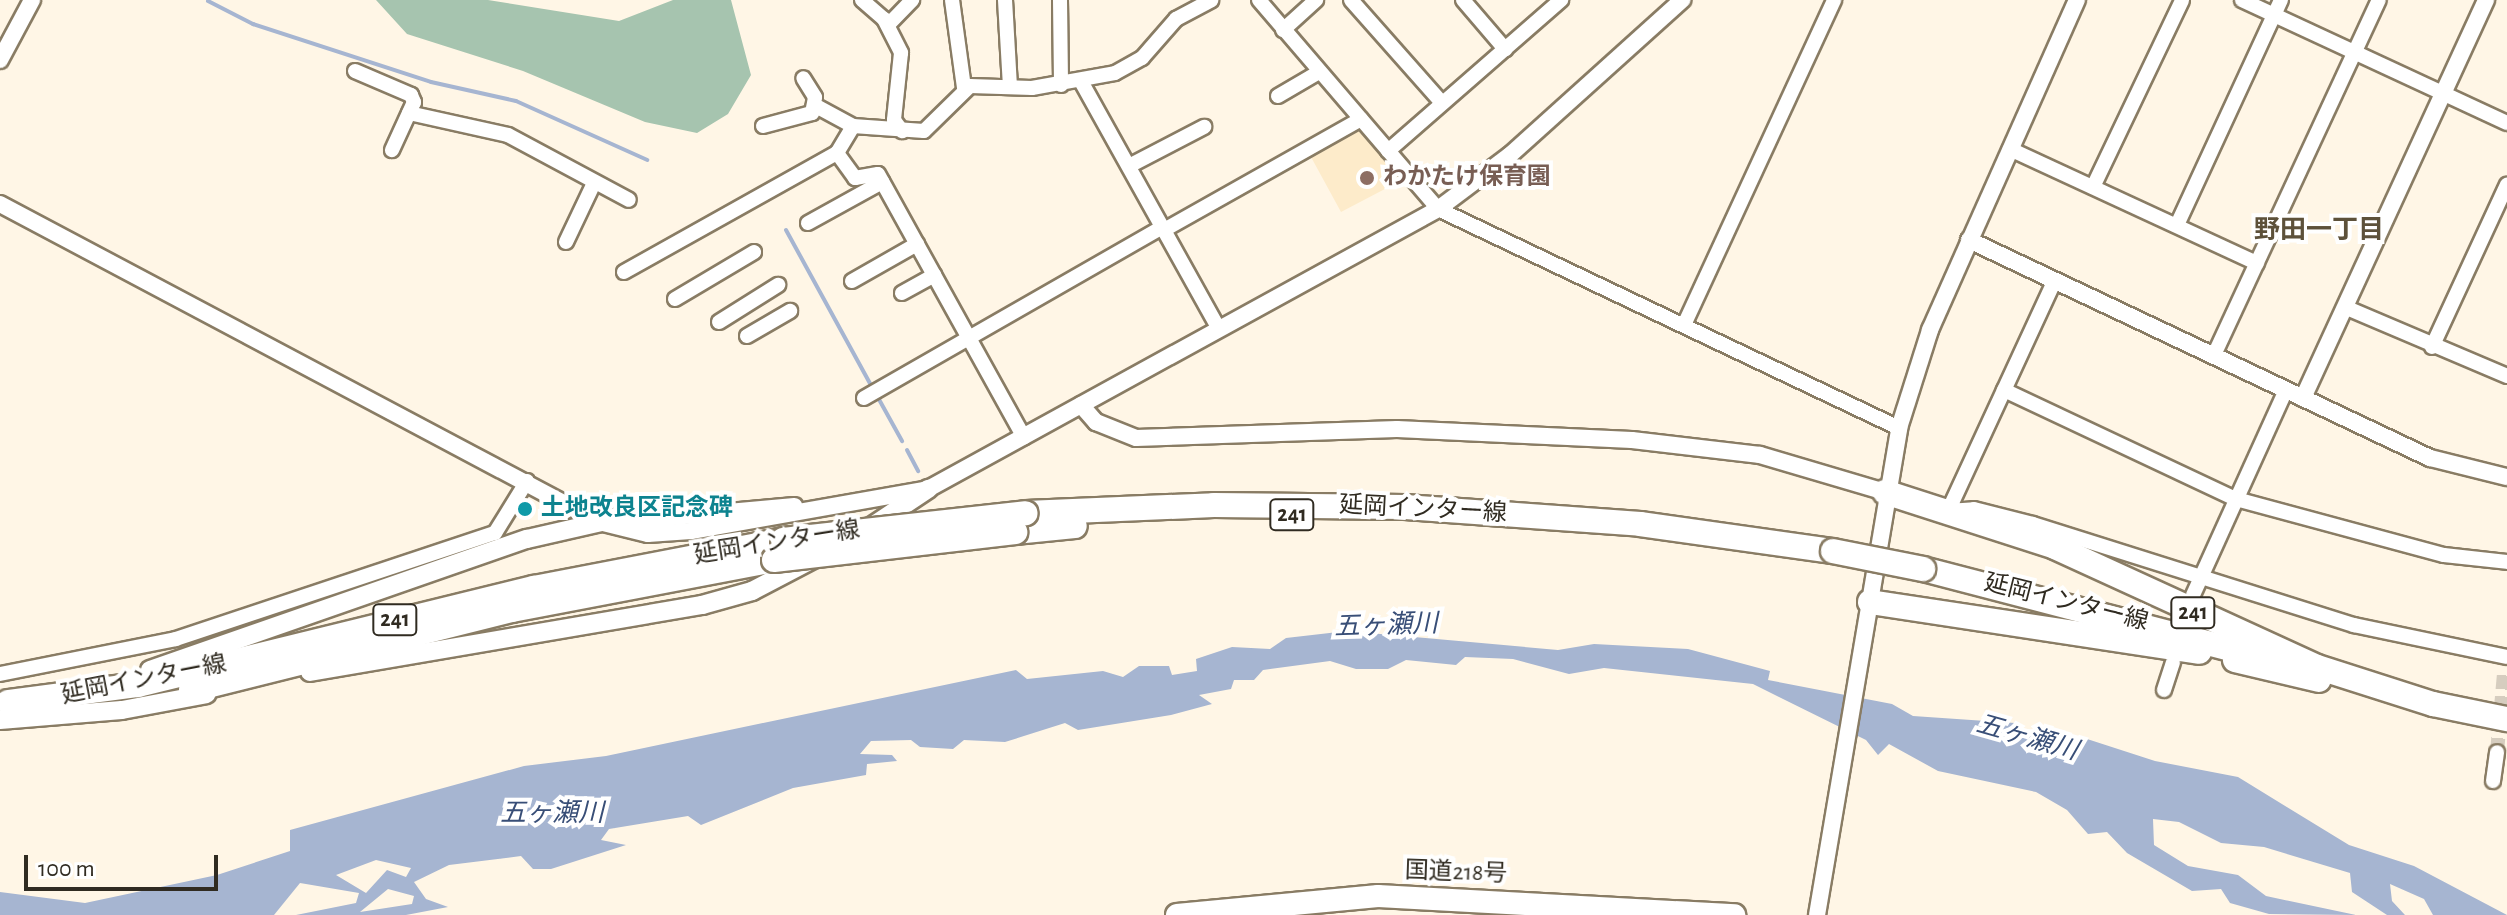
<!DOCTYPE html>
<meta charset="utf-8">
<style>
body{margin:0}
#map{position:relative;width:2507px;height:915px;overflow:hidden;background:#fff6e6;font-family:"Alegreya Sans","Noto Sans JP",sans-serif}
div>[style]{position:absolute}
.built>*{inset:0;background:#fdebca}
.forest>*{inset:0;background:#a6c4af}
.water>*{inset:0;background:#a6b5d1}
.stream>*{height:4px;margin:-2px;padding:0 2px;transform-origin:2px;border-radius:2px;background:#a6b5d1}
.minor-tunnel>*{height:14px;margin-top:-7px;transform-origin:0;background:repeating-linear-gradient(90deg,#d6cdbf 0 14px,transparent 0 21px)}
.roads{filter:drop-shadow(2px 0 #897c64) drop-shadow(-2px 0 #897c64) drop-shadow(0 2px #897c64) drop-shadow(0 -2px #897c64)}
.minor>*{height:14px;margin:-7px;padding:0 7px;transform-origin:7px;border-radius:7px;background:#fff}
.tertiary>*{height:16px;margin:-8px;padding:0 8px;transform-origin:8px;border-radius:8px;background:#fff}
.secondary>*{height:18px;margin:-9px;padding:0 9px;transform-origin:9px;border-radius:9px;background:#fff}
.trunk>*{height:22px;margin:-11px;padding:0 11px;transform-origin:11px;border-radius:11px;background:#fff}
.motorway>*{height:24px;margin:-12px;padding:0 12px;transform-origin:12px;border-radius:12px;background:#fff}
.bridges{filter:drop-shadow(2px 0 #897c64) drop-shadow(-2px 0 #897c64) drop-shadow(0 2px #897c64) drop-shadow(0 -2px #897c64)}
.motorway-bridge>*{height:24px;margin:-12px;padding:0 12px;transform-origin:12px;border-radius:12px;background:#fff}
.dots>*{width:22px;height:22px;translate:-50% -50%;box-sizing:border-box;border:4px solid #fff;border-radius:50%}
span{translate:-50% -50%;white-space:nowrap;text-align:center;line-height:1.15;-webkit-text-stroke:8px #fff;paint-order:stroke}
.shield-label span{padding:2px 6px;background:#fff;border:2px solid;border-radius:6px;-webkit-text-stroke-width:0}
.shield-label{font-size:22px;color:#302b21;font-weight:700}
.education-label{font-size:24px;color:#785e54;font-weight:700}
.left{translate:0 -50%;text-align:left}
.culture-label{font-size:24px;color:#0d838f;font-weight:700}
.street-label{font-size:24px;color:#302b21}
.neighbourhood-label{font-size:26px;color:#5d513a;font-weight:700}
.water-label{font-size:26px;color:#384e77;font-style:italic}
.scale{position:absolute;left:24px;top:855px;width:194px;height:36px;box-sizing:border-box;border:4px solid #302b21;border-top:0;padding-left:10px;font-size:24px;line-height:28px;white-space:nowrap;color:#302b21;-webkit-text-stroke:6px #fff;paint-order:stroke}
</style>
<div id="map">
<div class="built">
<i style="clip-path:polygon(1357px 127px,1404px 179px,1341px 212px,1311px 157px)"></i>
</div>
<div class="forest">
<i style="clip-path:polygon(376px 0,488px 0,619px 21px,673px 0,731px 0,751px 75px,728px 114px,697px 133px,645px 122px,523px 71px,407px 34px)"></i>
</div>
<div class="water">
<i style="clip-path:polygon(evenodd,1347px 631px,1558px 650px,1594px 644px,1688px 649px,1770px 671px,1768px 680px,1892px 704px,1913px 716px,2015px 723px,2046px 745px,2084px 738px,2155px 761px,2238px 777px,2349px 845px,2414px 866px,2507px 915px,2433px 915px,2424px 899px,2390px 884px,2392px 901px,2405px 915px,2387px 915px,2352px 892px,2350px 873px,2264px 847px,2221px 843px,2179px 822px,2153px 819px,2154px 845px,2188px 866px,2238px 875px,2266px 896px,2356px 915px,2269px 914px,2230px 903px,2221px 889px,2192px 891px,2127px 853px,2107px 832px,2088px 834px,2067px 810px,2036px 792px,1938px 771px,1889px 744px,1878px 755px,1866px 740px,1753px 684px,1604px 668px,1569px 674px,1513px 659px,1465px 657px,1456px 665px,1406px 660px,1388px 669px,1356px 669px,1330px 661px,1263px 670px,1254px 680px,1234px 680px,1231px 689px,1199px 695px,1212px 704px,1171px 715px,1078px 730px,1065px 723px,1005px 742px,964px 740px,953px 749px,920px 747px,911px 740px,871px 741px,860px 754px,892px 755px,897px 761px,867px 764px,866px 775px,793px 788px,701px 825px,688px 816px,609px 829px,601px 840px,626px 845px,551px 869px,533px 869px,521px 856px,449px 865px,414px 882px,426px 899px,448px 907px,406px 915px,296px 915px,356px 903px,359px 893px,300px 883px,274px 915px,0 915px,0 892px,85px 903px,217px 875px,290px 851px,290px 830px,524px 766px,606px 756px,1016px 670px,1027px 679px,1103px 671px,1123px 677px,1139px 666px,1169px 666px,1172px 675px,1197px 671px,1196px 659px,1232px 647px,1270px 649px,1286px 638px,1347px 631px,376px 860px,411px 868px,406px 877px,387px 870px,366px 893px,336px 875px,376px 860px,1347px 631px,388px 889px,414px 896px,412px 904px,360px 912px,388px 889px)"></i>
</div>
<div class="stream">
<i style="left:208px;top:1px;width:51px;rotate:27.1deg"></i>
<i style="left:253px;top:24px;width:187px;rotate:18deg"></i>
<i style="left:431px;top:82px;width:87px;rotate:12.6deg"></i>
<i style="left:516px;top:101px;width:144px;rotate:24.2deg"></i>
<i style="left:786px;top:230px;width:177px;rotate:61.3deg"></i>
<i style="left:876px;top:394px;width:54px;rotate:61deg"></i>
<i style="left:907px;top:450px;width:24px;rotate:62deg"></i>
</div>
<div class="minor-tunnel">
<i style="left:2497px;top:752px;width:78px;rotate:-84.9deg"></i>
</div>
<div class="roads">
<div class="minor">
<i style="left:862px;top:0;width:29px;rotate:41deg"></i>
<i style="left:884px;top:19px;width:38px;rotate:63deg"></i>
<i style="left:901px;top:53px;width:67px;rotate:96deg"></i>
<i style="left:894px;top:120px;width:14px;rotate:54deg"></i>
<i style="left:952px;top:0;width:89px;rotate:82.2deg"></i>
<i style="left:1005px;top:0;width:87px;rotate:86.7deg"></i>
<i style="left:1060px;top:0;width:85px;rotate:89.3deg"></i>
<i style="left:1259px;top:0;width:275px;rotate:49.4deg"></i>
<i style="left:1438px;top:209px;width:510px;rotate:25.41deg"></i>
<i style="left:1351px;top:0;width:137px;rotate:48.5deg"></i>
<i style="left:1463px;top:0;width:65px;rotate:49.4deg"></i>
<i style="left:2242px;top:0;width:292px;rotate:24.9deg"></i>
<i style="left:888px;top:25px;width:35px;rotate:-46deg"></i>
<i style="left:1283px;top:30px;width:45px;rotate:-42.3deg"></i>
<i style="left:355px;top:71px;width:61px;rotate:23.2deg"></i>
<i style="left:411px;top:95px;width:8px;rotate:67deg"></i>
<i style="left:414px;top:102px;width:53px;rotate:114.6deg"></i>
<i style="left:1082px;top:83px;width:282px;rotate:60.9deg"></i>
<i style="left:1278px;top:96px;width:48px;rotate:-30.3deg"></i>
<i style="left:816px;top:106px;width:42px;rotate:28.4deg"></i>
<i style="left:853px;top:126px;width:71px;rotate:4deg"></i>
<i style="left:924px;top:131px;width:64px;rotate:-44.4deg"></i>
<i style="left:970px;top:86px;width:62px;rotate:1.8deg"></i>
<i style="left:1032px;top:88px;width:84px;rotate:-10.2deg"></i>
<i style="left:1115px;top:73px;width:31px;rotate:-29deg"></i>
<i style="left:1142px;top:58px;width:52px;rotate:-48.9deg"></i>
<i style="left:1176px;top:19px;width:40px;rotate:-28deg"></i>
<i style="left:409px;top:113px;width:101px;rotate:12.5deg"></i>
<i style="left:508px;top:135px;width:137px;rotate:28.2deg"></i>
<i style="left:763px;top:126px;width:51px;rotate:-14.9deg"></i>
<i style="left:812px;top:113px;width:16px;rotate:-79deg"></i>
<i style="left:815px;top:97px;width:22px;rotate:-122deg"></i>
<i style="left:2010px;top:149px;width:272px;rotate:24.8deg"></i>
<i style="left:1388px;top:151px;width:230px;rotate:-41.1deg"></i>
<i style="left:837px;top:153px;width:31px;rotate:-59deg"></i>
<i style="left:1129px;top:166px;width:85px;rotate:-27.5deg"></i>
<i style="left:2093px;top:187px;width:207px;rotate:-64.5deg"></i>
<i style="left:808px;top:223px;width:85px;rotate:-29deg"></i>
<i style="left:2177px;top:225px;width:248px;rotate:-65.2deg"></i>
<i style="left:1164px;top:230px;width:226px;rotate:-29.4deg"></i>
<i style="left:566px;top:242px;width:65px;rotate:-64.6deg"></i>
<i style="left:624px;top:272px;width:244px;rotate:-29.2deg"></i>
<i style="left:837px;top:153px;width:31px;rotate:54deg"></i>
<i style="left:855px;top:178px;width:23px;rotate:-10deg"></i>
<i style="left:878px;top:174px;width:301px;rotate:61deg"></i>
<i style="left:852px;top:281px;width:75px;rotate:-29.6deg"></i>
<i style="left:2054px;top:282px;width:252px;rotate:114.8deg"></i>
<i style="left:1948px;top:511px;width:26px;rotate:-4deg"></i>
<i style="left:1974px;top:509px;width:61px;rotate:14.3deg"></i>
<i style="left:2033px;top:524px;width:337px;rotate:17.5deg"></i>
<i style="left:2354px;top:625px;width:156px;rotate:11.8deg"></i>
<i style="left:902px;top:293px;width:37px;rotate:-29deg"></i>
<i style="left:675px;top:299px;width:92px;rotate:-30.7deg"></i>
<i style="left:2347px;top:308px;width:174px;rotate:23deg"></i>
<i style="left:719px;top:322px;width:70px;rotate:-32.1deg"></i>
<i style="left:1684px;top:325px;width:358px;rotate:-65.2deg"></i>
<i style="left:747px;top:336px;width:50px;rotate:-30.2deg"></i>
<i style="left:2432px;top:347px;width:179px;rotate:-65.2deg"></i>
<i style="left:2214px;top:355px;width:391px;rotate:-65.1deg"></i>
<i style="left:2004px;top:390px;width:256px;rotate:25.2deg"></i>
<i style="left:2236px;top:499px;width:215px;rotate:15.1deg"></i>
<i style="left:2444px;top:555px;width:63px;rotate:6.3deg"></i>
<i style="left:864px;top:398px;width:344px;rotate:-29.8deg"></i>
<i style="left:2193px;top:595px;width:225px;rotate:-65.6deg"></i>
<i style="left:0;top:674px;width:179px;rotate:-11.2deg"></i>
<i style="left:176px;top:639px;width:336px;rotate:-18.4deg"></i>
<i style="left:495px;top:533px;width:61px;rotate:-58.4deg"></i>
<i style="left:2164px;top:690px;width:29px;rotate:-72deg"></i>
<i style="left:2493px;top:781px;width:29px;rotate:-82deg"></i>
</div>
<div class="tertiary">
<i style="left:0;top:60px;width:68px;rotate:-61.9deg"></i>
<i style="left:0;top:204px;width:678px;rotate:27.96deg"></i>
<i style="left:599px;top:522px;width:50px;rotate:13.8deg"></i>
<i style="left:648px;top:534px;width:43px;rotate:-4deg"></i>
<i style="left:691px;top:531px;width:241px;rotate:-10deg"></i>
<i style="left:928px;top:489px;width:582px;rotate:-28.77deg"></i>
<i style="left:1438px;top:209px;width:90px;rotate:-36.9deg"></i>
<i style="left:1510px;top:155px;width:232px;rotate:-42deg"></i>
<i style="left:1969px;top:240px;width:510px;rotate:25.31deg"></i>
<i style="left:2430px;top:458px;width:79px;rotate:13.9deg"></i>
<i style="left:2303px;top:398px;width:438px;rotate:-65.3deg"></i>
<i style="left:1081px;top:405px;width:23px;rotate:49deg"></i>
<i style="left:1096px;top:422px;width:43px;rotate:21.8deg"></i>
<i style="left:1136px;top:438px;width:261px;rotate:-2deg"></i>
<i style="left:1397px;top:429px;width:235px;rotate:2.7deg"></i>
<i style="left:1632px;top:440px;width:129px;rotate:6.7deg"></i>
<i style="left:1760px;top:455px;width:130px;rotate:16.5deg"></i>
<i style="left:603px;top:516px;width:37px;rotate:6deg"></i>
<i style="left:640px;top:520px;width:155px;rotate:-5.2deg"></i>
<i style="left:1817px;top:915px;width:494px;rotate:-80.4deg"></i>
<i style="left:1899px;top:428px;width:103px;rotate:-72.4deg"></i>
<i style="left:1930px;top:330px;width:361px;rotate:-66deg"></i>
</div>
<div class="secondary">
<i style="left:871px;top:527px;width:69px;rotate:-33.7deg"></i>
<i style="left:150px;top:670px;width:399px;rotate:-19.2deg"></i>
<i style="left:527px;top:539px;width:90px;rotate:-12.8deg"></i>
<i style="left:310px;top:672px;width:398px;rotate:-9.7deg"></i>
<i style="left:702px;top:605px;width:52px;rotate:-15.6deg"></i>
<i style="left:752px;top:591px;width:69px;rotate:-27.7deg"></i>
<i style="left:0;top:720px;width:122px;rotate:-4.7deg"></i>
<i style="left:122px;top:710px;width:86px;rotate:-10.7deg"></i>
</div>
<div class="trunk">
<i style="left:1177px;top:915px;width:202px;rotate:-5.4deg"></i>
<i style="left:1378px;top:896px;width:357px;rotate:3.1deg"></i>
</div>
<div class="motorway">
<i style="left:1885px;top:492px;width:179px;rotate:17.9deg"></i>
<i style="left:2055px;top:547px;width:288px;rotate:24.6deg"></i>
<i style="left:2317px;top:667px;width:122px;rotate:17.7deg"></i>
<i style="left:2433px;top:704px;width:76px;rotate:11.5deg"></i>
<i style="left:1026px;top:513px;width:188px;rotate:-2.4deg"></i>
<i style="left:1214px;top:505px;width:191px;rotate:0.6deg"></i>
<i style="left:1405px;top:507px;width:236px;rotate:4.1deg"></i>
<i style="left:1640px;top:524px;width:195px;rotate:8deg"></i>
<i style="left:1015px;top:532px;width:60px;rotate:-5.7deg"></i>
<i style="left:1923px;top:569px;width:342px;rotate:14.6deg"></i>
<i style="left:1870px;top:602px;width:333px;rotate:8.6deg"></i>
<i style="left:2235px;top:660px;width:86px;rotate:13.4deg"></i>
<i style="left:191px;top:690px;width:331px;rotate:-14deg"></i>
<i style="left:512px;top:610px;width:267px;rotate:-10.8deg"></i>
<i style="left:8px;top:702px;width:131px;rotate:-7.5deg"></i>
<i style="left:138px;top:685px;width:408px;rotate:-13.8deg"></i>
<i style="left:534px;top:588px;width:254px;rotate:-10.9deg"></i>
</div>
</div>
<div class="bridges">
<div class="motorway-bridge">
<i style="left:783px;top:540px;width:244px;rotate:-6.3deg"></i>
<i style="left:1833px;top:551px;width:92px;rotate:11.3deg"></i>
<i style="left:774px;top:560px;width:243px;rotate:-6.6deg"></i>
</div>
</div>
<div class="dots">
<i style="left:1367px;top:178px;background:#8d6e63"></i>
<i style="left:525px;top:509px;background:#0f9aa8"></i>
</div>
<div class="shield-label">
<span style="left:1292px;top:515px">241</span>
<span style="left:2193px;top:613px">241</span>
<span style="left:395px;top:620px">241</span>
</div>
<div class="education-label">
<span class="left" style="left:1383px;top:178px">わかたけ保育園</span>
</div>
<div class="culture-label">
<span class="left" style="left:541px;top:509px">土地改良区記念碑</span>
</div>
<div class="street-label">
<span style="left:1423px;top:510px;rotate:3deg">延岡インター線</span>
<span style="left:777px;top:543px;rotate:-9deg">延岡インター線</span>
<span style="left:2066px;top:603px;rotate:14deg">延岡インター線</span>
<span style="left:144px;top:680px;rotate:-11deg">延岡インター線</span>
<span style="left:1456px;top:873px;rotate:2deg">国道218号</span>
</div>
<div class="neighbourhood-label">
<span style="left:2319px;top:231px">野田一丁目</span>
</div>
<div class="water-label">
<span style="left:1386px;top:626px;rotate:-2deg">五ヶ瀬川</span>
<span style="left:2027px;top:738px;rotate:16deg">五ヶ瀬川</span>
<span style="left:552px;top:814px">五ヶ瀬川</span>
</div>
<div class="scale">100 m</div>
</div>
